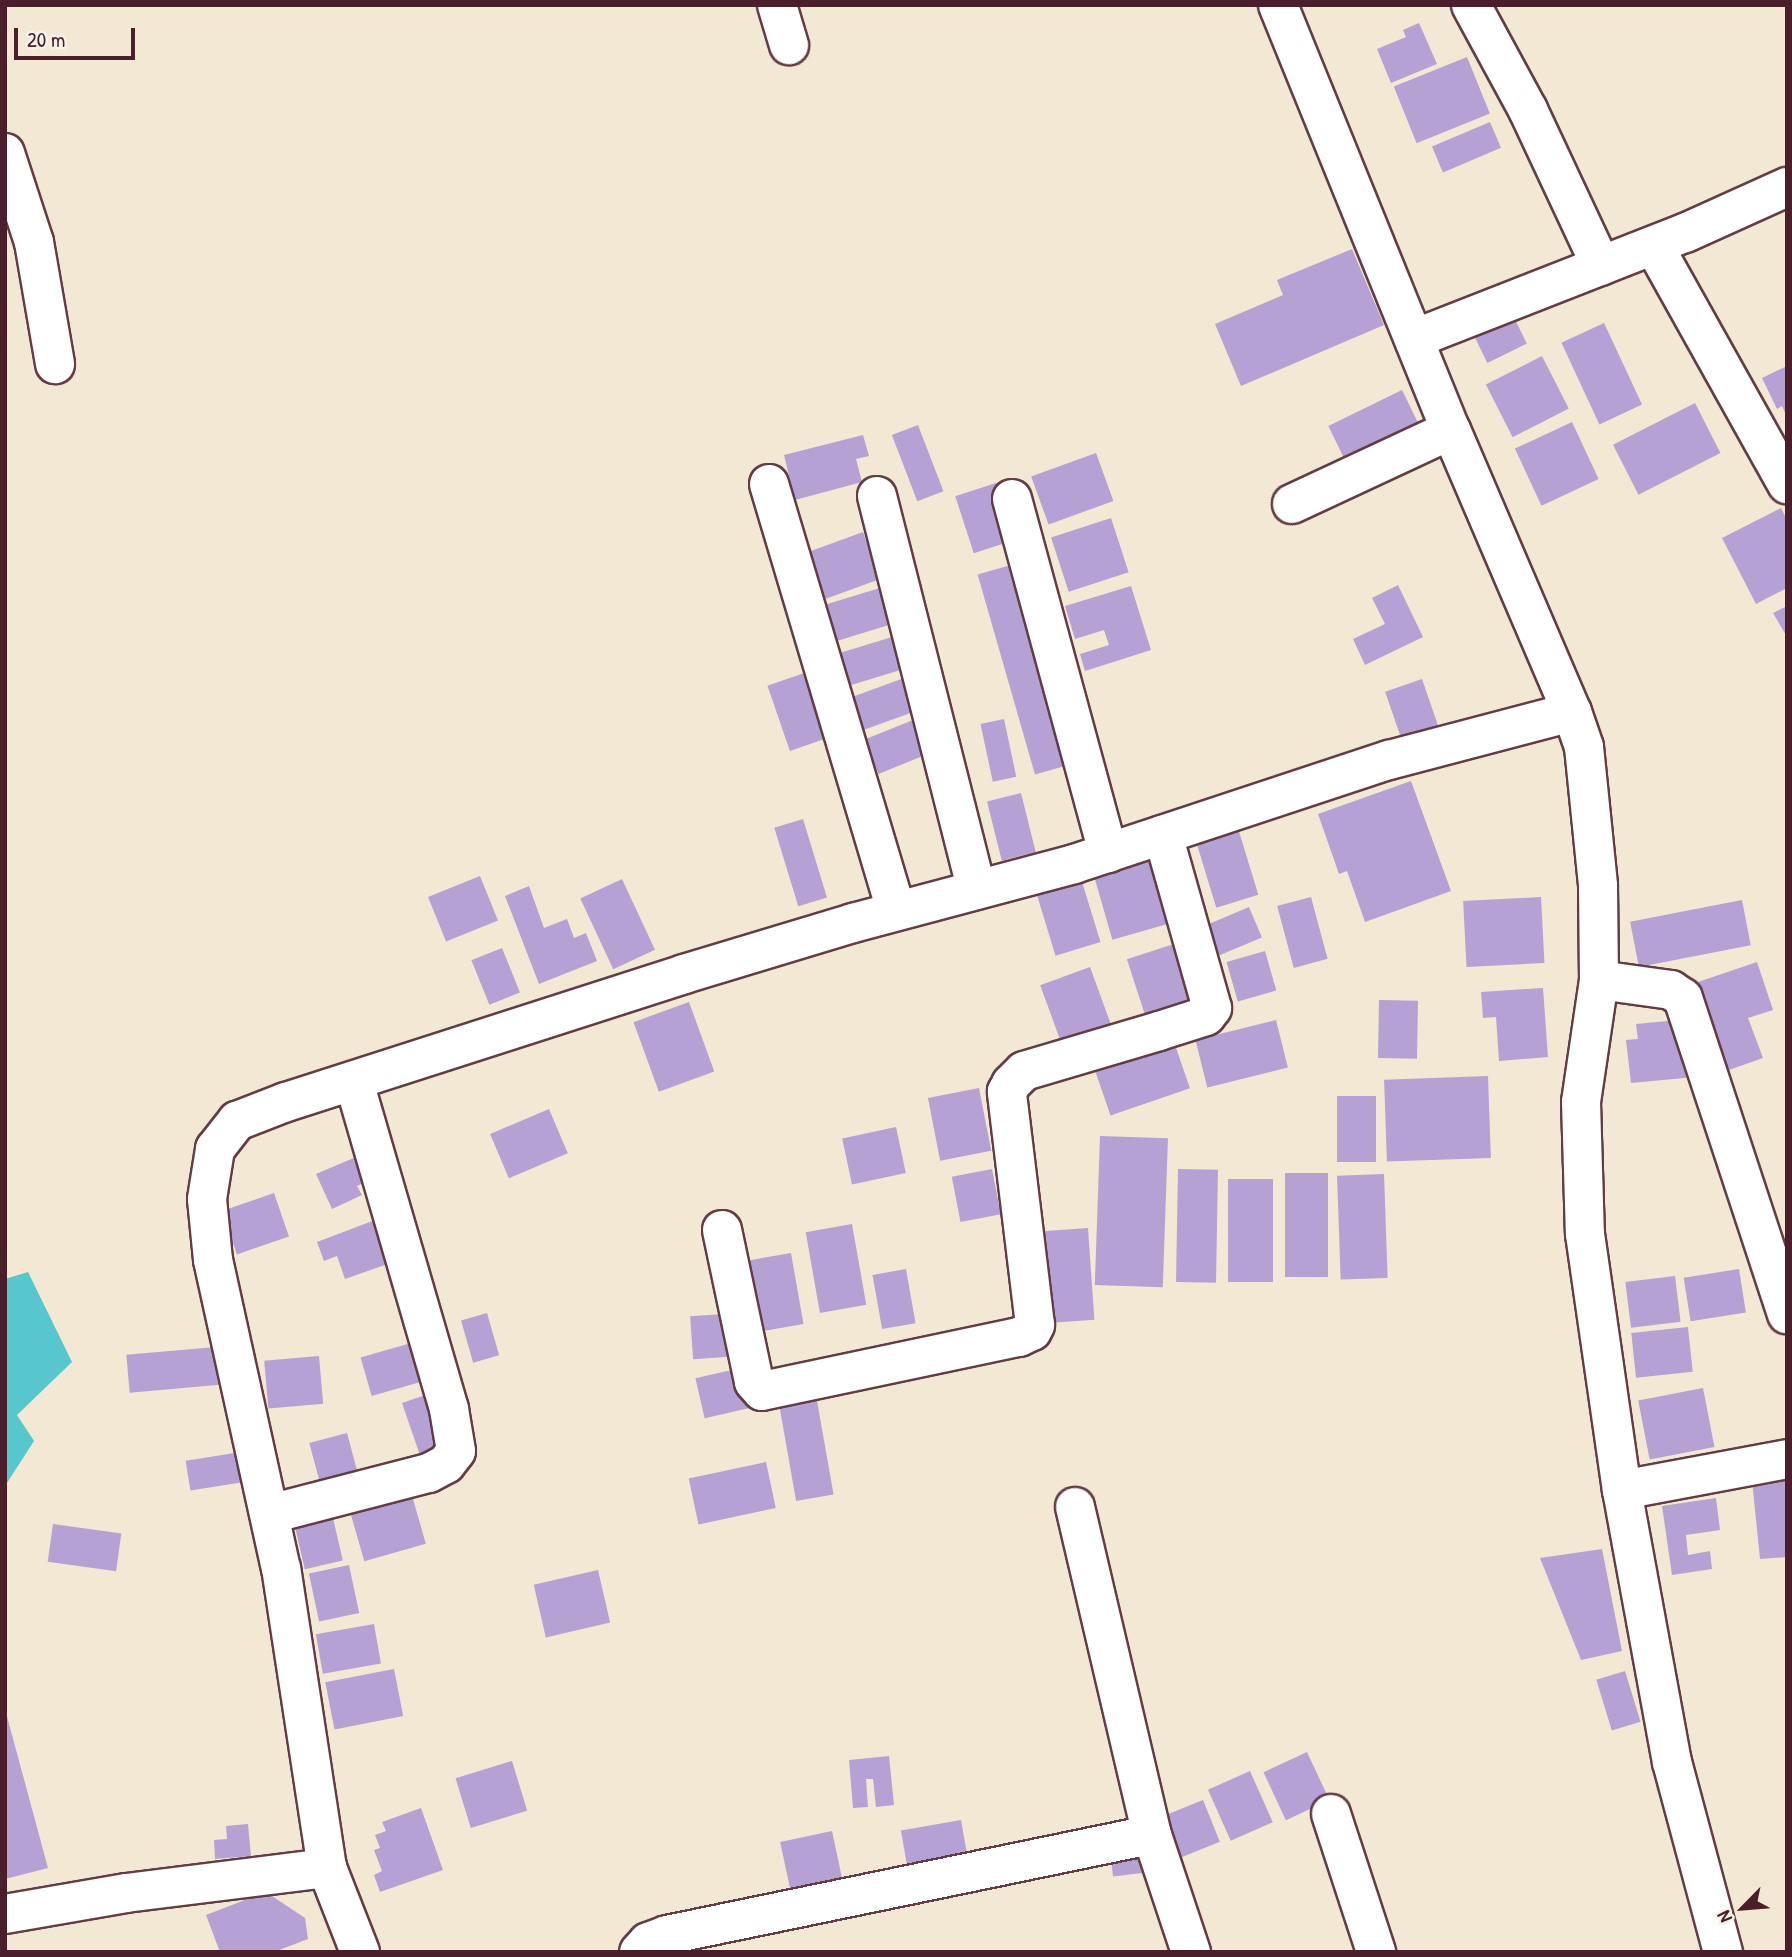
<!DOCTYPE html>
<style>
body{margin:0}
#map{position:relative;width:1792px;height:1957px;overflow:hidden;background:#f3e8d3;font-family:"Patrick Hand",sans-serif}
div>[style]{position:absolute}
.water>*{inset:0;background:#58c6cd}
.building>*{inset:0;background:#b5a1d3;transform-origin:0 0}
.roads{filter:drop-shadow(2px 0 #633d44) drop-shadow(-2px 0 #633d44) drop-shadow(0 2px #633d44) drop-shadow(0 -2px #633d44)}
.minor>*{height:38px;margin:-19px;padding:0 19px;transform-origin:19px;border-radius:19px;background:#fff}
span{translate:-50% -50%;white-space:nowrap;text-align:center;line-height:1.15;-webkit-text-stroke:7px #f7f3e8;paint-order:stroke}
.frame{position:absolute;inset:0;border:7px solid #4a1f2b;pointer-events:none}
.north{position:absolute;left:1708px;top:1873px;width:70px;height:70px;-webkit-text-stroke:5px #f7f3e8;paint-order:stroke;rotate:245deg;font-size:19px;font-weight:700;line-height:28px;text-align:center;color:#4a1f2b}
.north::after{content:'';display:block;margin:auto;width:24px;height:32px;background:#4a1f2b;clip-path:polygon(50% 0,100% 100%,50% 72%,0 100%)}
.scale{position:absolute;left:14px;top:28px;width:121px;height:32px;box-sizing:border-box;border:4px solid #4a1f2b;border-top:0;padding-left:9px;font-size:21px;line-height:24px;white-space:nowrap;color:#4a1f2b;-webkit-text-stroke:5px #f7f3e8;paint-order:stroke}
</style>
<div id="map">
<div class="water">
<i style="clip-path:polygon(28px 1272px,72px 1362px,17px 1415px,34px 1441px,5px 1486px,5px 1279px)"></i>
</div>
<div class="building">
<i style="clip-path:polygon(1419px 23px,1437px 64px,1391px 83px,1377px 49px,1406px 37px,1403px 30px)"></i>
<i style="left:1467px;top:57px;width:61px;height:79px;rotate:68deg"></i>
<i style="left:1490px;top:122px;width:28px;height:63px;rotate:67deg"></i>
<i style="clip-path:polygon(1352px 249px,1384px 325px,1241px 386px,1215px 324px,1283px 295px,1277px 280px)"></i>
<i style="left:1508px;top:305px;width:43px;height:44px;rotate:64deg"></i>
<i style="left:1604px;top:323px;width:90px;height:47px;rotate:65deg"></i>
<i style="left:1542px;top:356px;width:59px;height:63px;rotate:63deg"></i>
<i style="clip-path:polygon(1787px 366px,1787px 417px,1782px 406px,1777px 409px,1762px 378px)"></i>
<i style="left:1402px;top:390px;width:51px;height:82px;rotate:64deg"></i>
<i style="left:1695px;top:403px;width:56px;height:92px;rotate:63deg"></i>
<i style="left:1572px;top:422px;width:63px;height:63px;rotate:65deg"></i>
<i style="left:918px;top:425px;width:71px;height:28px;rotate:69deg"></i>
<i style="clip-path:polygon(863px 435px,869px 456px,856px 459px,862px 482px,795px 500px,784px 455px)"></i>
<i style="left:1096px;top:453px;width:51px;height:69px;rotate:70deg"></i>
<i style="left:999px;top:482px;width:60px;height:46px;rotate:72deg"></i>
<i style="clip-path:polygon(1781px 508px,1787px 520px,1787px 588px,1756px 604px,1722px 538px)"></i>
<i style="left:1111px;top:518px;width:57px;height:63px;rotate:72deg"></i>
<i style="left:863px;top:532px;width:50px;height:59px;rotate:70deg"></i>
<i style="left:1018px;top:563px;width:208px;height:42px;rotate:74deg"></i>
<i style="left:893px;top:584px;width:38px;height:72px;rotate:73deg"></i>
<i style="clip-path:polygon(1398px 585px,1423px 637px,1365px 665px,1353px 639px,1385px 624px,1372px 598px)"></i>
<i style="clip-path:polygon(1131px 586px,1151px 650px,1085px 671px,1080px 654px,1109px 645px,1104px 630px,1075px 639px,1065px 606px)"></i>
<i style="clip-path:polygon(1787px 606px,1787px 637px,1773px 613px)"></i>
<i style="left:902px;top:634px;width:34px;height:72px;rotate:73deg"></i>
<i style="left:810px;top:671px;width:69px;height:45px;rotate:71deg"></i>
<i style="left:915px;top:674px;width:35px;height:75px;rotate:70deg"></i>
<i style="left:1422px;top:679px;width:59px;height:39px;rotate:71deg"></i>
<i style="left:923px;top:716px;width:37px;height:63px;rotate:68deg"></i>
<i style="left:1004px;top:719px;width:59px;height:24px;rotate:78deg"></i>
<i style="clip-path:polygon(1411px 781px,1451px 891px,1365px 922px,1347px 871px,1339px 874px,1318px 814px)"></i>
<i style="left:1021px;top:793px;width:61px;height:35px;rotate:76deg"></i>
<i style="left:803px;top:819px;width:82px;height:30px;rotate:73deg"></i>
<i style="left:1237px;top:825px;width:73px;height:44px;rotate:73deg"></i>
<i style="left:1151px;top:857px;width:69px;height:60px;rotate:74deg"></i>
<i style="left:1080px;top:875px;width:70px;height:47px;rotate:73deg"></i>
<i style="left:480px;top:876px;width:48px;height:56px;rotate:68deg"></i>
<i style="left:622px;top:879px;width:78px;height:46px;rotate:65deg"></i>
<i style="clip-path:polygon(529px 886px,544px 928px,567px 919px,574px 938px,586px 933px,597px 961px,539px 984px,505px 896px)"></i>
<i style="left:1311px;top:897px;width:64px;height:35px;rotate:75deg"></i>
<i style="left:1541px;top:897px;width:66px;height:78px;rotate:87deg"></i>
<i style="left:1742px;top:900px;width:46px;height:114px;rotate:79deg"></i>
<i style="left:1249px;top:907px;width:33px;height:46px;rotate:67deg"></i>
<i style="left:1183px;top:941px;width:63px;height:59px;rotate:72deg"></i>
<i style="left:502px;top:948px;width:48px;height:33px;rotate:68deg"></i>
<i style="left:1265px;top:951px;width:41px;height:40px;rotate:74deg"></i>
<i style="clip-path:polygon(1757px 962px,1773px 1010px,1748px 1018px,1763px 1058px,1729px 1070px,1698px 982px)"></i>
<i style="left:1090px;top:967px;width:65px;height:53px;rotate:70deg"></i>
<i style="clip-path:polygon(1543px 988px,1548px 1057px,1499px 1061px,1496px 1017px,1483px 1018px,1481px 992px)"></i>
<i style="left:1379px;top:1000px;width:39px;height:58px;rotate:1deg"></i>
<i style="left:689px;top:1002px;width:74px;height:59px;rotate:70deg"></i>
<i style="clip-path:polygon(1689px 1019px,1695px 1077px,1631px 1083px,1626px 1040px,1638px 1039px,1636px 1024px)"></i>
<i style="left:1276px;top:1020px;width:49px;height:83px;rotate:76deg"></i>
<i style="left:1173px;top:1039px;width:52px;height:84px;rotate:71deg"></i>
<i style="left:1488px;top:1076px;width:82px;height:104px;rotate:88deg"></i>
<i style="left:979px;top:1088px;width:64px;height:52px;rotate:79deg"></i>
<i style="left:1337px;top:1096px;width:39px;height:66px"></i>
<i style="left:549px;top:1109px;width:48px;height:64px;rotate:67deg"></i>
<i style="left:896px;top:1127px;width:47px;height:55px;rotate:78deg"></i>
<i style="left:1100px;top:1136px;width:68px;height:149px;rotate:2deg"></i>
<i style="clip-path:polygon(363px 1154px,374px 1178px,357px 1186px,362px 1195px,332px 1209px,316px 1174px)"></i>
<i style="left:992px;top:1169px;width:46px;height:41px;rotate:79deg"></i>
<i style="left:1178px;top:1169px;width:40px;height:113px;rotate:1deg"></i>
<i style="left:1328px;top:1173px;width:104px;height:43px;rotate:90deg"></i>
<i style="left:1384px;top:1174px;width:104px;height:47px;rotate:88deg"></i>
<i style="left:1228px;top:1179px;width:45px;height:103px"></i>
<i style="left:274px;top:1193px;width:46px;height:55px;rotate:71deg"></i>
<i style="clip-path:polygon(383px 1217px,399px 1260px,345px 1279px,337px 1256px,324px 1261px,317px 1242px)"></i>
<i style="left:852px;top:1224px;width:82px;height:47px;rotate:80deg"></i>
<i style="left:1088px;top:1228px;width:92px;height:53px;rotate:86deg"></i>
<i style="left:791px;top:1253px;width:72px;height:46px;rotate:80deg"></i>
<i style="left:906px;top:1269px;width:55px;height:34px;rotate:80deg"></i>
<i style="left:1739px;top:1269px;width:44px;height:56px;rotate:81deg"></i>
<i style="left:1675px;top:1276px;width:46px;height:50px;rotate:83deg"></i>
<i style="left:487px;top:1313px;width:44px;height:27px;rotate:74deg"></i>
<i style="left:738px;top:1313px;width:43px;height:48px;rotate:86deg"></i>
<i style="left:1688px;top:1327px;width:45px;height:57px;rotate:84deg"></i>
<i style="left:425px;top:1339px;width:40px;height:67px;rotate:74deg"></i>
<i style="left:216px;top:1347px;width:38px;height:90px;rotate:85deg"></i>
<i style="left:319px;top:1356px;width:48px;height:55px;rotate:85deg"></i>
<i style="left:749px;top:1366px;width:41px;height:55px;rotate:77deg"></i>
<i style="left:1703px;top:1388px;width:60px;height:66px;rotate:79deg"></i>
<i style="left:437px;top:1391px;width:56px;height:37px;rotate:71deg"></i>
<i style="left:816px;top:1395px;width:101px;height:38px;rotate:80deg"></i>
<i style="left:347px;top:1433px;width:49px;height:39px;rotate:75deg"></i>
<i style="left:241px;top:1452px;width:30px;height:56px;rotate:81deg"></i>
<i style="left:766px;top:1462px;width:47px;height:79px;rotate:78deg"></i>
<i style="clip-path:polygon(1787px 1477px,1787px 1557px,1760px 1559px,1752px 1480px)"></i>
<i style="left:409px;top:1485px;width:61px;height:64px;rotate:74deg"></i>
<i style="clip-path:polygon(1716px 1498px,1720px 1530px,1686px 1535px,1688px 1555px,1710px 1551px,1712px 1569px,1672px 1575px,1662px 1506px)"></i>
<i style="left:330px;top:1505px;width:57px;height:39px;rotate:77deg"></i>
<i style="left:53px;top:1524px;width:69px;height:38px;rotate:8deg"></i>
<i style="clip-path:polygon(1602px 1549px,1622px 1651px,1581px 1660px,1540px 1558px)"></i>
<i style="left:349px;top:1565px;width:49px;height:41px;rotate:78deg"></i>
<i style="left:598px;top:1570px;width:54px;height:66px;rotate:77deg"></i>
<i style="left:374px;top:1624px;width:40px;height:59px;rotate:80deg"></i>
<i style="left:394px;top:1669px;width:48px;height:70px;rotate:79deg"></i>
<i style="left:1625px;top:1671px;width:53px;height:30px;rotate:73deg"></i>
<i style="clip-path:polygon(5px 1709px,48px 1868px,5px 1879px)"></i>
<i style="left:1307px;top:1752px;width:53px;height:48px;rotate:65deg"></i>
<i style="clip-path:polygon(889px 1756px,894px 1805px,876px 1807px,873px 1779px,866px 1779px,868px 1807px,853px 1808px,849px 1760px)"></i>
<i style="left:512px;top:1761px;width:52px;height:59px;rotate:73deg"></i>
<i style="left:1250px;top:1771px;width:56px;height:46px;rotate:66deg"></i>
<i style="left:1203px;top:1800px;width:45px;height:42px;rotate:68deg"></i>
<i style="clip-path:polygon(421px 1808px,443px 1870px,380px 1892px,374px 1875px,382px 1871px,374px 1850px,380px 1848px,375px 1835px,386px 1831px,382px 1822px)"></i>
<i style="left:961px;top:1820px;width:46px;height:61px;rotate:80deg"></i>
<i style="clip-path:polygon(248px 1824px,251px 1856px,215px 1859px,214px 1840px,227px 1839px,226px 1826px)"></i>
<i style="left:832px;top:1831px;width:56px;height:53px;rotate:78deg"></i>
<i style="left:1148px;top:1841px;width:31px;height:39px;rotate:83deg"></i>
<i style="clip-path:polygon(266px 1892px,305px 1918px,308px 1939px,274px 1952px,220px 1952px,206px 1915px)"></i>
</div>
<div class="roads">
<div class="minor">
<i style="left:777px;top:5px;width:42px;rotate:73.3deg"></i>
<i style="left:1278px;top:5px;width:459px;rotate:67.9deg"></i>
<i style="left:1451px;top:430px;width:307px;rotate:66.8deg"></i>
<i style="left:1572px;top:712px;width:37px;rotate:71deg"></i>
<i style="left:1584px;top:747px;width:140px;rotate:84.2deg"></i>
<i style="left:1598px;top:886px;width:94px;rotate:89.4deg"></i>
<i style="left:1599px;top:980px;width:123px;rotate:98.4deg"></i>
<i style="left:1581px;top:1102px;width:132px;rotate:88.3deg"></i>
<i style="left:1585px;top:1234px;width:259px;rotate:81.8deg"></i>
<i style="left:1622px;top:1490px;width:277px;rotate:79.6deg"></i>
<i style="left:1672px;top:1762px;width:197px;rotate:75deg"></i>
<i style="left:1471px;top:5px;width:119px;rotate:61.5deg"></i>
<i style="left:1528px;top:110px;width:172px;rotate:64.9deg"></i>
<i style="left:5px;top:153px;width:94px;rotate:72deg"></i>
<i style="left:34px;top:242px;width:124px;rotate:80.2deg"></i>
<i style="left:1654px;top:246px;width:273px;rotate:60.8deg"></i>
<i style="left:1414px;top:339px;width:291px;rotate:-21.4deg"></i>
<i style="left:1685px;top:233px;width:112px;rotate:-24.3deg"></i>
<i style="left:769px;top:484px;width:445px;rotate:73.4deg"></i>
<i style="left:877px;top:496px;width:406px;rotate:75.8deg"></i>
<i style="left:1012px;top:499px;width:367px;rotate:74.8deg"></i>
<i style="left:1292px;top:504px;width:175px;rotate:-25deg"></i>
<i style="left:1599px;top:980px;width:73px;rotate:7.9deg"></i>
<i style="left:1671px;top:990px;width:14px;rotate:34deg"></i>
<i style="left:1683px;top:998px;width:333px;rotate:71.8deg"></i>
<i style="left:722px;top:1230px;width:155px;rotate:78.1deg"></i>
<i style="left:754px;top:1382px;width:12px;rotate:48deg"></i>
<i style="left:762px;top:1391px;width:263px;rotate:-11.9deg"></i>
<i style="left:1019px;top:1337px;width:14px;rotate:-25deg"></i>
<i style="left:1032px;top:1331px;width:7px;rotate:-63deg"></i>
<i style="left:1035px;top:1325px;width:235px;rotate:-96.9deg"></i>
<i style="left:1007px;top:1092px;width:9px;rotate:-63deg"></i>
<i style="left:1011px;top:1084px;width:18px;rotate:-45deg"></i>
<i style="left:1024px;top:1071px;width:141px;rotate:-16.5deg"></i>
<i style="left:1159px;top:1031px;width:49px;rotate:-17.7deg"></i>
<i style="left:1206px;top:1016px;width:10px;rotate:-53deg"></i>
<i style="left:1212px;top:1008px;width:180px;rotate:-105.8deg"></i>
<i style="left:1622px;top:1490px;width:168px;rotate:-10.6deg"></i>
<i style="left:1075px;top:1507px;width:337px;rotate:76.8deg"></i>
<i style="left:1152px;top:1835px;width:123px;rotate:71.6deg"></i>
<i style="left:270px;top:1514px;width:164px;rotate:-14.5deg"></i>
<i style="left:429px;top:1473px;width:19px;rotate:-28deg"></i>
<i style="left:446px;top:1464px;width:16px;rotate:-52deg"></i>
<i style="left:456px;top:1451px;width:43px;rotate:-99.5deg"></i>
<i style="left:449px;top:1409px;width:341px;rotate:-106.2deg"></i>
<i style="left:1331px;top:1814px;width:145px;rotate:71.9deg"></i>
<i style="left:5px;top:1914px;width:123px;rotate:-9.8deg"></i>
<i style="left:126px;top:1893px;width:203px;rotate:-7.1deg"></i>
<i style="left:360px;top:1952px;width:90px;rotate:-111.4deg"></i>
<i style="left:327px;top:1868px;width:303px;rotate:-98.7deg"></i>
<i style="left:281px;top:1569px;width:316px;rotate:-102.4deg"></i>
<i style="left:213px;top:1260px;width:61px;rotate:-95.6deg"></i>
<i style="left:207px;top:1199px;width:51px;rotate:-80.9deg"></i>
<i style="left:215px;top:1149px;width:36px;rotate:-52deg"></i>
<i style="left:237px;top:1121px;width:53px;rotate:-21.2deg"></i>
<i style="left:286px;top:1102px;width:418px;rotate:-17.8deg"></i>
<i style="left:684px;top:974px;width:177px;rotate:-16.8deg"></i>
<i style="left:853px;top:923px;width:229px;rotate:-14.9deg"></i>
<i style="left:1074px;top:864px;width:332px;rotate:-18.3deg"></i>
<i style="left:1389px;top:760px;width:189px;rotate:-14.7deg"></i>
<i style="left:639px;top:1952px;width:13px;rotate:-48deg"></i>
<i style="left:648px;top:1942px;width:20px;rotate:-20deg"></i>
<i style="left:667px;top:1935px;width:495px;rotate:-11.7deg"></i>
</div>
</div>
<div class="frame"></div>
<div class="north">N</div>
<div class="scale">20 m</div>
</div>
